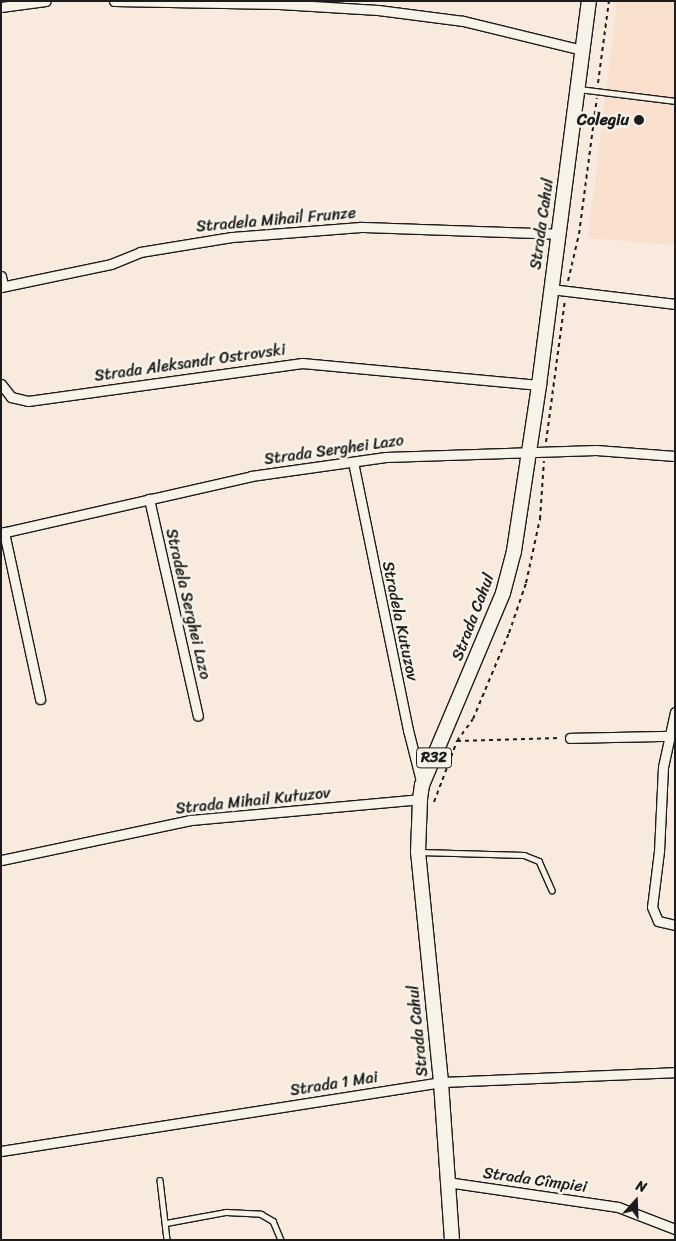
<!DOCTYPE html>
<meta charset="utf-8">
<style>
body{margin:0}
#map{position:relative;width:676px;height:1241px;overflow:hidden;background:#f8eadc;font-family:Sriracha,sans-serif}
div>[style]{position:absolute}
.built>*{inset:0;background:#f9e0ce}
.path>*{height:2px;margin-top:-1px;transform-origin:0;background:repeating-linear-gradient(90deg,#1c1c1c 0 4px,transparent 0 8px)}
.roads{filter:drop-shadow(1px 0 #1c1c1c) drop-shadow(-1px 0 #1c1c1c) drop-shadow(0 1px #1c1c1c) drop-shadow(0 -1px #1c1c1c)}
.lane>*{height:4.5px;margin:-2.25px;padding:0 2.25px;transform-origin:2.25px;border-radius:2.25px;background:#f7f3e8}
.street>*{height:9px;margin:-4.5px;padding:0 4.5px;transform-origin:4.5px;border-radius:4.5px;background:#f7f3e8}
.primary>*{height:14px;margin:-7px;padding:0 7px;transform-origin:7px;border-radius:7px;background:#f7f3e8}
.dots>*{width:14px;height:14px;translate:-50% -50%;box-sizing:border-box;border:2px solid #f7f3e8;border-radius:50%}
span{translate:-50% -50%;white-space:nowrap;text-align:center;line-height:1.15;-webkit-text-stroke:5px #f7f3e8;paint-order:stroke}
.shield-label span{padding:1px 4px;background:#f7f3e8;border:1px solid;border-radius:4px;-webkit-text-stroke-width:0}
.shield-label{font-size:15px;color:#1c1c1c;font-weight:700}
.poi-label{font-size:16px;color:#1c1c1c;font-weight:700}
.right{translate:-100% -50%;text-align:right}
.street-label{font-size:16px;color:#1c1c1c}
.frame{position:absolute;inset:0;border:2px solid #1c1c1c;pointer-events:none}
.north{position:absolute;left:611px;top:1176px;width:50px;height:50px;-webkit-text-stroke:4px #f7f3e8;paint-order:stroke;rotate:20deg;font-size:14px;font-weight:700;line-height:20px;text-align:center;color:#1c1c1c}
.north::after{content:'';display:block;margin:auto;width:18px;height:22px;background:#1c1c1c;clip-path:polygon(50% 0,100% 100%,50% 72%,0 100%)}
</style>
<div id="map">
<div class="built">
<i style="clip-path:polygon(617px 1px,675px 1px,675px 245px,588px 238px)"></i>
</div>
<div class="path">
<i style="left:598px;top:83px;width:83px;rotate:-82.4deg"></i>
<i style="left:568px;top:281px;width:48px;rotate:-76.8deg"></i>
<i style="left:579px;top:234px;width:137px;rotate:-82.5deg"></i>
<i style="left:546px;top:442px;width:143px;rotate:-82.4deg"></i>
<i style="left:457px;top:741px;width:103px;rotate:-1.7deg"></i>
<i style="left:434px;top:802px;width:65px;rotate:-69.3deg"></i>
<i style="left:457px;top:741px;width:27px;rotate:-54deg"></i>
<i style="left:473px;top:719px;width:93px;rotate:-67.3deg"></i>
<i style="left:509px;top:633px;width:53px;rotate:-71.2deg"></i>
<i style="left:526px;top:583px;width:66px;rotate:-77.7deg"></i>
<i style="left:540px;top:519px;width:58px;rotate:-86.1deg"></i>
</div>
<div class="roads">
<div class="lane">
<i style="left:579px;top:89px;width:97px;rotate:7.1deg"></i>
<i style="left:420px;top:852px;width:104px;rotate:1.7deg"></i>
<i style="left:524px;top:855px;width:16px;rotate:22deg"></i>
<i style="left:539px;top:861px;width:32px;rotate:66deg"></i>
<i style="left:160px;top:1180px;width:60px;rotate:83.3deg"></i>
<i style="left:166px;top:1223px;width:61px;rotate:-10.4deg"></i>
<i style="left:226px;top:1212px;width:35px;rotate:3deg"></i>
<i style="left:261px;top:1214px;width:14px;rotate:30deg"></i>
<i style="left:273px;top:1221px;width:21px;rotate:67deg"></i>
</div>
<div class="street">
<i style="left:114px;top:1px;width:165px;rotate:1deg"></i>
<i style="left:279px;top:4px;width:99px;rotate:3.5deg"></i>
<i style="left:378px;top:10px;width:86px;rotate:7.4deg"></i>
<i style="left:463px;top:21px;width:122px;rotate:13.7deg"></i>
<i style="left:1px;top:7px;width:45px;rotate:-7.6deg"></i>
<i style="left:1px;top:276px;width:10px;rotate:79deg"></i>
<i style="left:1px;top:287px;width:112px;rotate:-11.8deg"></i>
<i style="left:111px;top:264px;width:31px;rotate:-22deg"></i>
<i style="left:140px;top:252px;width:93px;rotate:-9.3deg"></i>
<i style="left:232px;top:237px;width:129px;rotate:-4.4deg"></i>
<i style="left:361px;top:227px;width:198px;rotate:2deg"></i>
<i style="left:551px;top:289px;width:125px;rotate:6.9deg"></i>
<i style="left:1px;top:384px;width:16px;rotate:52deg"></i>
<i style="left:11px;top:397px;width:17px;rotate:13deg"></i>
<i style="left:28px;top:401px;width:277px;rotate:-7.9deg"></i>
<i style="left:302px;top:363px;width:238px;rotate:5.3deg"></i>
<i style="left:353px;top:462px;width:274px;rotate:78.4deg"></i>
<i style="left:408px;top:730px;width:57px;rotate:75.7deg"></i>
<i style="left:149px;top:499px;width:222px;rotate:77.3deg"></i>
<i style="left:4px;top:532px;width:171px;rotate:77.8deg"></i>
<i style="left:1px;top:533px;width:256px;rotate:-12.8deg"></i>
<i style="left:251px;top:476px;width:136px;rotate:-8deg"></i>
<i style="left:386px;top:457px;width:210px;rotate:-1.9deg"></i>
<i style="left:596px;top:450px;width:79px;rotate:4.3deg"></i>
<i style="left:675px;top:712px;width:56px;rotate:102.3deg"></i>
<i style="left:663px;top:767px;width:84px;rotate:92.7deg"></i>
<i style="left:659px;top:851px;width:56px;rotate:97.1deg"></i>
<i style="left:652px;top:907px;width:15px;rotate:67deg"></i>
<i style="left:658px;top:921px;width:17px;rotate:13deg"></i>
<i style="left:570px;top:738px;width:98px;rotate:-1.2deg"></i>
<i style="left:1px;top:860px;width:193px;rotate:-11.9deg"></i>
<i style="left:190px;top:820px;width:231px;rotate:-5.2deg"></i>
<i style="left:1px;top:1151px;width:445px;rotate:-8.9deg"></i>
<i style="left:441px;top:1082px;width:234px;rotate:-2.4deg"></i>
<i style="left:447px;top:1182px;width:173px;rotate:8.3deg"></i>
<i style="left:618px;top:1207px;width:61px;rotate:21.1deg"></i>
</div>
<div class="primary">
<i style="left:452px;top:1240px;width:158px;rotate:-94deg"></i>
<i style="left:441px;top:1082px;width:231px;rotate:-95.7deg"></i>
<i style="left:418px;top:852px;width:53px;rotate:-87.8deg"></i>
<i style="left:420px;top:799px;width:14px;rotate:-82deg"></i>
<i style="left:422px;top:785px;width:208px;rotate:-67.1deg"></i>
<i style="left:503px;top:593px;width:43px;rotate:-75.3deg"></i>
<i style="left:514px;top:551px;width:168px;rotate:-81.4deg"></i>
<i style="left:539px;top:385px;width:387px;rotate:-82.6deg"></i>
</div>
</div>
<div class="dots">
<i style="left:639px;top:120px;background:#1c1c1c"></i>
</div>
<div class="shield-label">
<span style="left:434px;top:758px">R32</span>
</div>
<div class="poi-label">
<span class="right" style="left:629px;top:120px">Colegiu</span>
</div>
<div class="street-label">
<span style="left:276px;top:220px;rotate:-5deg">Stradela Mihail Frunze</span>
<span style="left:542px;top:224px;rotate:-82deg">Strada Cahul</span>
<span style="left:190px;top:363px;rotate:-8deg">Strada Aleksandr Ostrovski</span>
<span style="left:334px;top:450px;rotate:-8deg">Strada Serghei Lazo</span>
<span style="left:188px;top:604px;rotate:77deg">Stradela Serghei Lazo</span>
<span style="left:473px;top:617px;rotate:-69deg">Strada Cahul</span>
<span style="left:400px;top:621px;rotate:78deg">Stradela Kutuzov</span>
<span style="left:253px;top:801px;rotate:-6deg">Strada Mihail Kutuzov</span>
<span style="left:418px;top:1031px;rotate:-96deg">Strada Cahul</span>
<span style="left:334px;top:1084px;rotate:-9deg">Strada 1 Mai</span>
<span style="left:535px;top:1180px;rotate:8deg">Strada Cîmpiei</span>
</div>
<div class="frame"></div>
<div class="north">N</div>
</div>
